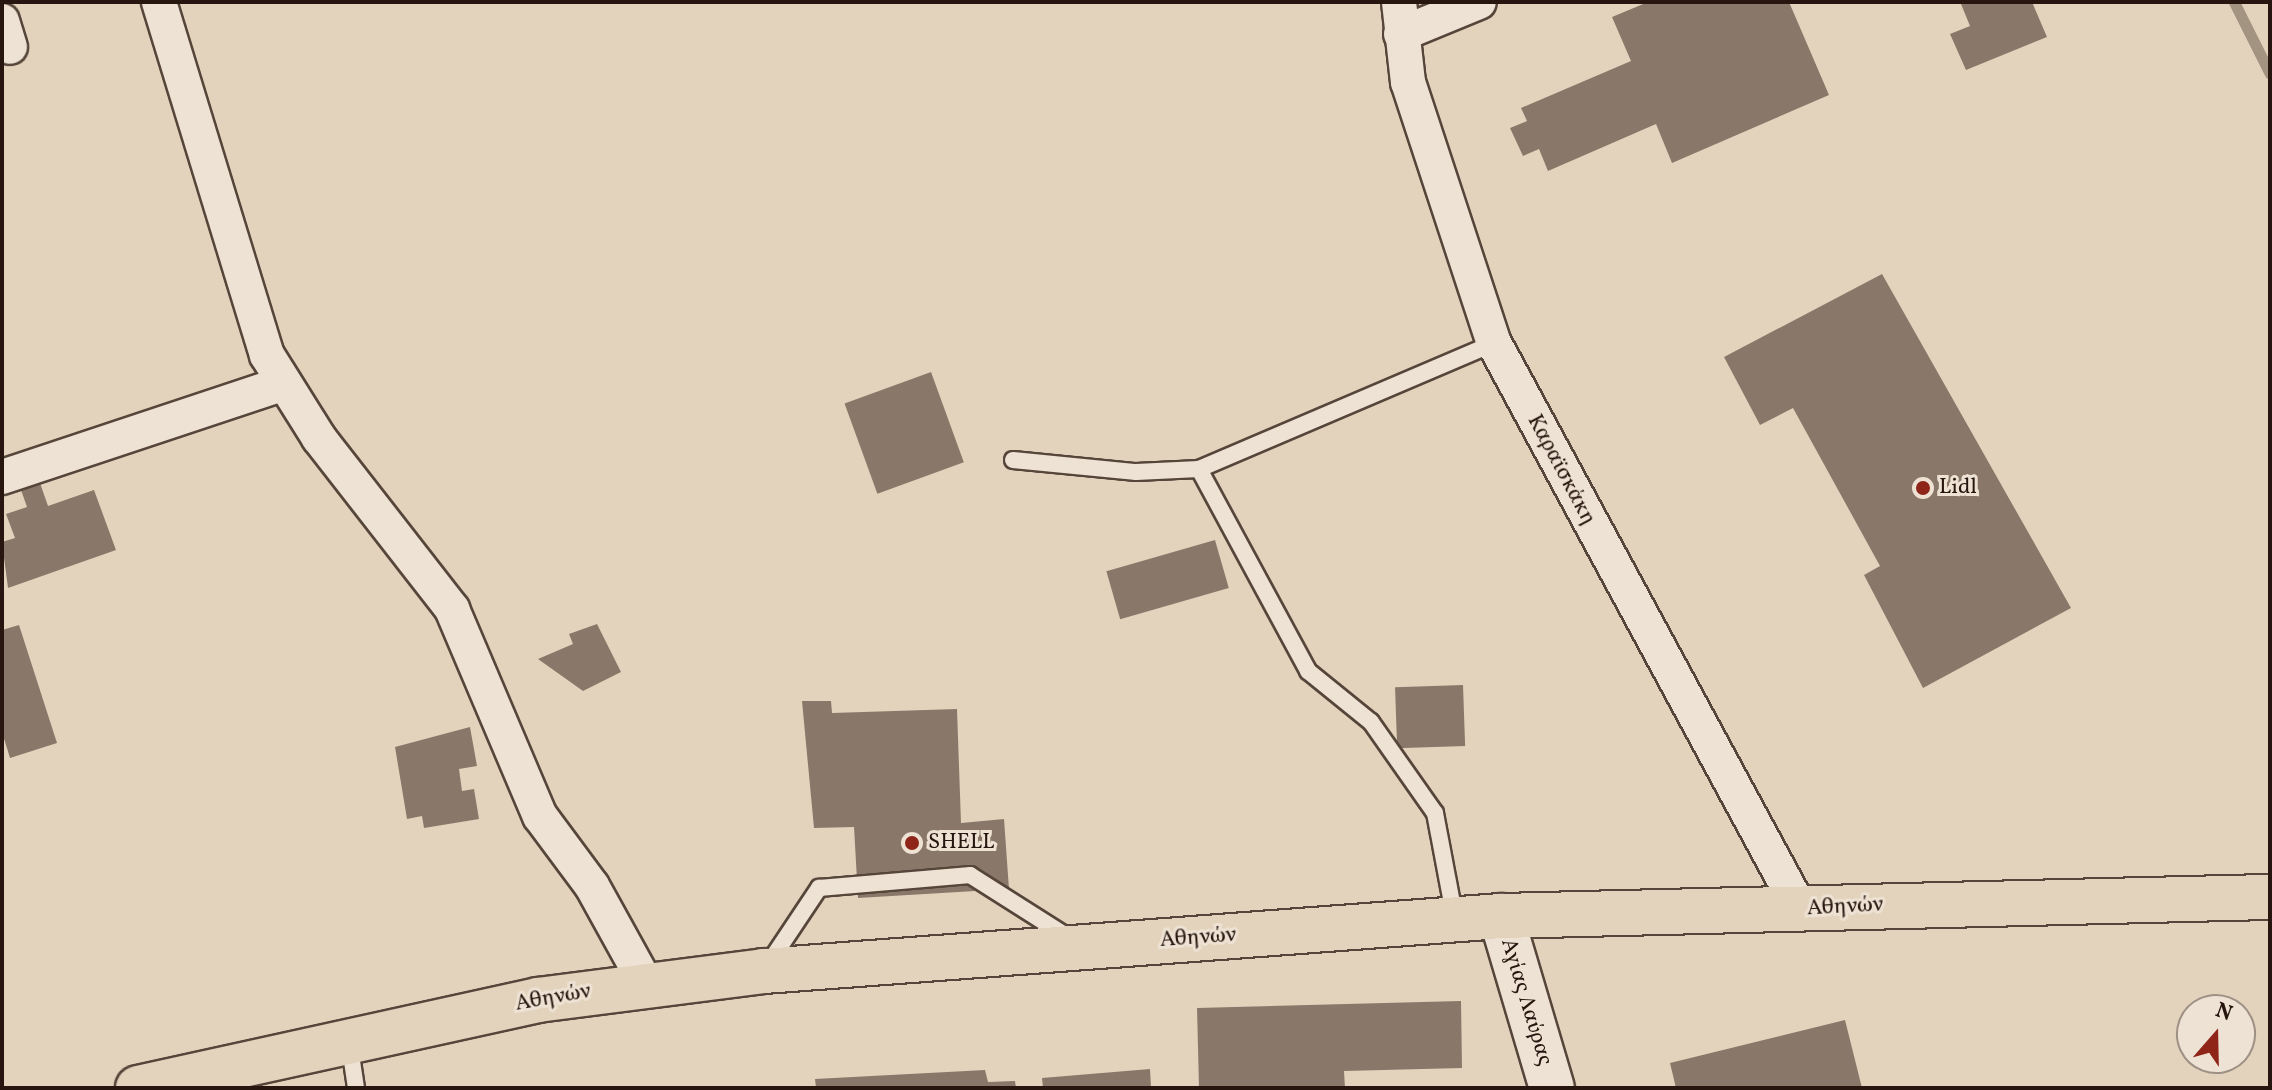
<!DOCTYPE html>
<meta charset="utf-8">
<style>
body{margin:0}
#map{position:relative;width:2272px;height:1090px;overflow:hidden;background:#e3d3bc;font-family:Vollkorn,serif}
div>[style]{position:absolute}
.stream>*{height:11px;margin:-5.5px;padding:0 5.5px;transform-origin:5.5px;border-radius:5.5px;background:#a39381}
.building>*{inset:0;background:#897869;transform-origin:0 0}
.roads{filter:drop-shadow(2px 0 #56453a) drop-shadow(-2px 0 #56453a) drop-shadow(0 2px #56453a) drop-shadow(0 -2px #56453a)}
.lane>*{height:16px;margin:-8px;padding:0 8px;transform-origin:8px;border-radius:8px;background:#ede2d3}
.street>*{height:34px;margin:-17px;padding:0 17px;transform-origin:17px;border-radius:17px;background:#ede2d3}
.secondary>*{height:44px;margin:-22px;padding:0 22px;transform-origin:22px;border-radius:22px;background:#ede2d3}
.primary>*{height:44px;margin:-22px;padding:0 22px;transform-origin:22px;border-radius:22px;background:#e3d3bc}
.dots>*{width:22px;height:22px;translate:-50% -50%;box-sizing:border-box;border:4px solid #ede2d3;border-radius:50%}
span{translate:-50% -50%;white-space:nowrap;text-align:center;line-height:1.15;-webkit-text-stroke:6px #ede2d3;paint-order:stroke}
.street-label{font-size:22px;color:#27160f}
.poi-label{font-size:22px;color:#27160f}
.left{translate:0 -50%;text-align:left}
.frame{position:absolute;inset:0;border:4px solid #27160f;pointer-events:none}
.north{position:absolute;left:2176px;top:994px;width:80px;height:80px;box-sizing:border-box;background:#ede2d3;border:2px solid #9e9085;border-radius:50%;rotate:20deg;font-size:22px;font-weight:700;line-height:32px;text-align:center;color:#27160f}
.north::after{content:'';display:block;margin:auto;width:28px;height:36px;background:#8f2418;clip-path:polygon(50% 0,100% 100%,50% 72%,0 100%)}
</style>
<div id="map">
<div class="stream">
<i style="left:2234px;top:2px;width:80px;rotate:63.4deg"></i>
</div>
<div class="building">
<i style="clip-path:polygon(1648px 2px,1789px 2px,1829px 95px,1672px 163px,1656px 124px,1548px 171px,1539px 149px,1523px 156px,1510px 128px,1527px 121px,1521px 108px,1631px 61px,1612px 17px)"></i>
<i style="clip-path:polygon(2032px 2px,2047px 37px,1966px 70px,1950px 34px,1970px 26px,1961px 4px)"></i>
<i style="clip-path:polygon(1882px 274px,2071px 608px,1923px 688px,1864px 575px,1880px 566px,1793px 408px,1760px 425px,1724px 357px)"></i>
<i style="left:931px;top:372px;width:96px;height:92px;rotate:70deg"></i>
<i style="clip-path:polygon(40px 483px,48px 506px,94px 490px,116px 550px,8px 588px,2px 542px,15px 538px,6px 514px,27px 507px,21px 490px)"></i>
<i style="left:1215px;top:540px;width:50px;height:113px;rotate:74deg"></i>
<i style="clip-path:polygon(597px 624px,621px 672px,583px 691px,538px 659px,573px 644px,569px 634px)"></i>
<i style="clip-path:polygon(19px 625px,57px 743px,10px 758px,2px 732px,2px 630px)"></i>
<i style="left:1463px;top:685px;width:61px;height:68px;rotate:88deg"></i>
<i style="clip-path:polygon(802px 701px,831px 701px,832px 713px,957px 709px,961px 823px,1004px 819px,1009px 889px,858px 898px,854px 827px,814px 828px)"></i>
<i style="clip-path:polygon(470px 727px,477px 766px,459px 769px,462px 791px,474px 789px,479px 819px,424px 828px,422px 816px,407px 819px,395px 747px)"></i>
<i style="clip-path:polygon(1461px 1001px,1462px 1068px,1344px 1071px,1345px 1088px,1199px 1088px,1197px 1008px)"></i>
<i style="clip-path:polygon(1845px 1020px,1862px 1088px,1676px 1088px,1670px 1063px)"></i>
<i style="clip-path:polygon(1150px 1069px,1151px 1088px,1043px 1088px,1042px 1078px)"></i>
<i style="clip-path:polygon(985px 1070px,988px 1082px,1015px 1081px,1016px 1088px,816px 1088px,815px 1079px)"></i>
</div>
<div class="roads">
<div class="lane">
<i style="left:1013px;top:460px;width:124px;rotate:5.6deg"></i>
<i style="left:1136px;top:472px;width:63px;rotate:-2.7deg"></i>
<i style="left:1199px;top:469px;width:321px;rotate:-23.1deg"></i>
<i style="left:1199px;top:469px;width:230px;rotate:61.6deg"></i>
<i style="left:1308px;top:671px;width:81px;rotate:39deg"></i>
<i style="left:1371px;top:722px;width:111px;rotate:54.9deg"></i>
<i style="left:1435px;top:813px;width:108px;rotate:79.3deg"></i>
<i style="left:767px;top:966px;width:94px;rotate:-56.3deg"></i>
<i style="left:819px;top:888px;width:152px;rotate:-4.9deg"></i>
<i style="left:970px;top:875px;width:120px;rotate:32.4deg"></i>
<i style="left:349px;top:1041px;width:48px;rotate:81.5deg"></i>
</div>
<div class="street">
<i style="left:159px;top:2px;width:369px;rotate:73deg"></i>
<i style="left:267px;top:355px;width:98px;rotate:57.9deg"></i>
<i style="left:319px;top:438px;width:217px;rotate:52.1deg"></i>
<i style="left:452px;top:609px;width:225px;rotate:67deg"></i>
<i style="left:540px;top:816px;width:87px;rotate:53.4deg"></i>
<i style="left:592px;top:886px;width:110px;rotate:61.1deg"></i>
<i style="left:1399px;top:2px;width:81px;rotate:83.6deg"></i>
<i style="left:1408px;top:82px;width:275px;rotate:71.8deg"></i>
<i style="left:1494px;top:343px;width:643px;rotate:61.6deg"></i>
<i style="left:2px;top:21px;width:27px;rotate:73deg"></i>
<i style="left:1401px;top:34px;width:84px;rotate:-22.3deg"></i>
<i style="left:2px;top:477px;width:295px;rotate:-18.4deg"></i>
</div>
<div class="secondary">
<i style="left:1501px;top:916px;width:179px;rotate:73.5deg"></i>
</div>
<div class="primary">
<i style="left:138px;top:1088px;width:410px;rotate:-12.4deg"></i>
<i style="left:538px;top:1000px;width:228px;rotate:-7.3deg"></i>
<i style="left:764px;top:971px;width:739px;rotate:-4.27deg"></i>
<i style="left:1501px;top:916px;width:769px;rotate:-1.42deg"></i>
</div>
</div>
<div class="dots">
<i style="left:1923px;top:488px;background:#8f2418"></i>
<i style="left:912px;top:843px;background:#8f2418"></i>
</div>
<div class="street-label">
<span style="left:1561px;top:470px;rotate:62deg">Καραϊσκάκη</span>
<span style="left:1845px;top:907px;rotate:-3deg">Αθηνών</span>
<span style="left:1198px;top:938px;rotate:-4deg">Αθηνών</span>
<span style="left:553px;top:998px;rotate:-10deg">Αθηνών</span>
<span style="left:1526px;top:1002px;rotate:73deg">Αγίας Λαύρας</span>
</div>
<div class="poi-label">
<span class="left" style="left:1939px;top:488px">Lidl</span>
<span class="left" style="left:928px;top:843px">SHELL</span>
</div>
<div class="frame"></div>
<div class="north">N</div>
</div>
